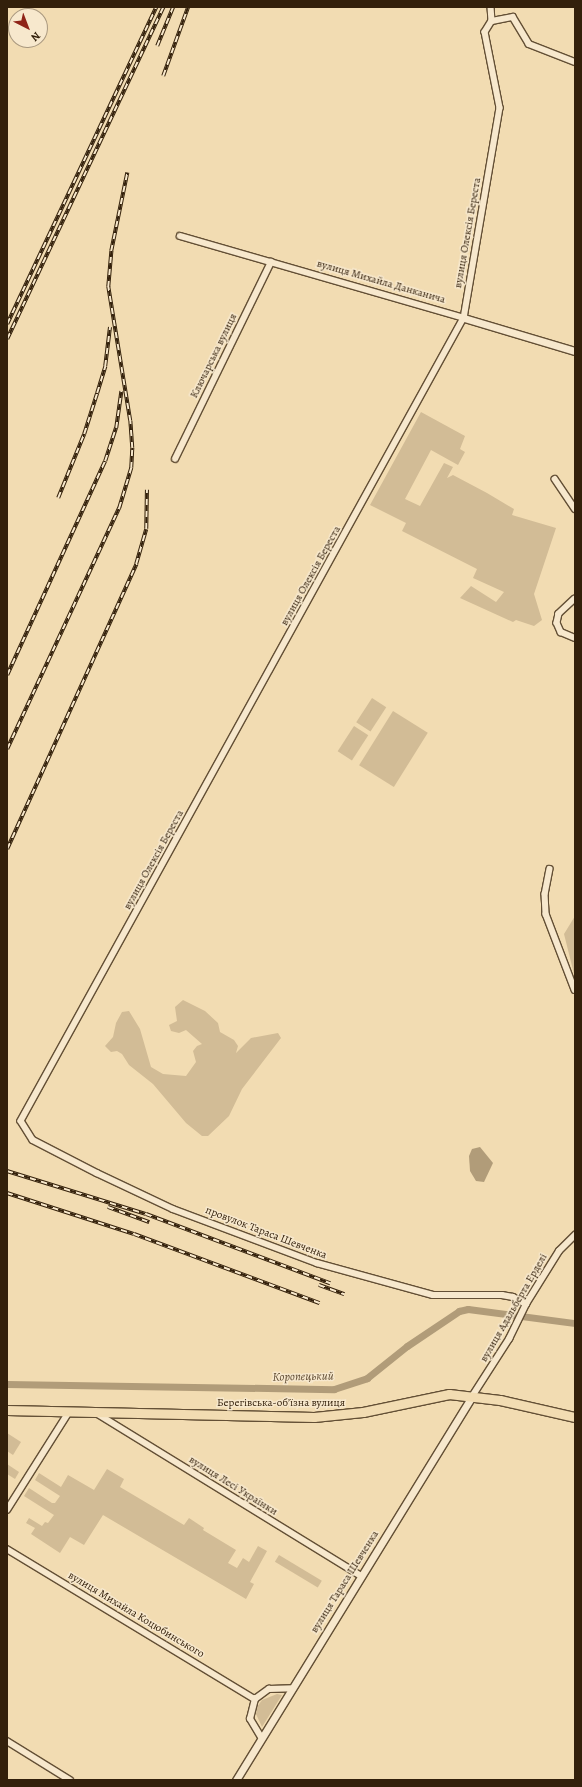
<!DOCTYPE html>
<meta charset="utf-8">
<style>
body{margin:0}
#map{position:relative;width:582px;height:1787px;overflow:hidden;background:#f2dcb2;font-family:Alegreya,serif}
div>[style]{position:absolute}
.green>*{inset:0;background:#d2bc96;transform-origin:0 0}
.water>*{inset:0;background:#b19c79}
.canal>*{height:7px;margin:-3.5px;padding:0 3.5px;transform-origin:3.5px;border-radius:3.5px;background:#b19c79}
.roads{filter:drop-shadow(1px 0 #634f35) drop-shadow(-1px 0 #634f35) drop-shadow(0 1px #634f35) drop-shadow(0 -1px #634f35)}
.minor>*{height:5.5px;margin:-2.75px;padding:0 2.75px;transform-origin:2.75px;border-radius:2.75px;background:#f7e8cd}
.tertiary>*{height:7px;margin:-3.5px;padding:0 3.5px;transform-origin:3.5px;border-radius:3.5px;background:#f7e8cd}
.trunk>*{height:9px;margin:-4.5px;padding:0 4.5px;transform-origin:4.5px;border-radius:4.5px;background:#f2dcb2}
.rail>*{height:3.5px;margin-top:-1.75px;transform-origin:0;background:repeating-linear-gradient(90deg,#f7e8cd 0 6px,#33200b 0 12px);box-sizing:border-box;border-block:1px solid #33200b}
span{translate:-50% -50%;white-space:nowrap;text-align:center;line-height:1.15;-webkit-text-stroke:3px #f7e8cd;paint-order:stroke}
.street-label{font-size:11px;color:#33200b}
.water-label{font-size:12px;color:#5f4b32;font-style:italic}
.frame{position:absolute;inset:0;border:8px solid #33200b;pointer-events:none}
.north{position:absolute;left:8px;top:8px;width:40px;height:40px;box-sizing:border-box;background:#f7e8cd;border:1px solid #a9987f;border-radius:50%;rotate:138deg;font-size:11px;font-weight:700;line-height:16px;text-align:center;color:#33200b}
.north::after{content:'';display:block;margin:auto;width:14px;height:18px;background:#8f2418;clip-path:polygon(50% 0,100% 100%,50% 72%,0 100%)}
</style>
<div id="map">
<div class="green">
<i style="clip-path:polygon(421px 412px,465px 436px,460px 449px,465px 452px,458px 465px,431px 450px,405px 499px,420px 506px,444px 463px,453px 467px,447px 478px,453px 475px,487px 493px,514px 509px,512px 515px,556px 528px,534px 594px,542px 620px,534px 626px,516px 620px,513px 622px,460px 598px,471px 586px,496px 602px,504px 592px,473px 578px,477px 569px,402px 531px,406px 523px,370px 505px)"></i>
<i style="left:372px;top:698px;width:17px;height:29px;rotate:33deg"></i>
<i style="left:393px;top:711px;width:41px;height:64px;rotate:32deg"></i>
<i style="left:354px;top:726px;width:17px;height:30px;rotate:33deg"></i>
<i style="clip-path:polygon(575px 910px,575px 978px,564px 934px,575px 916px)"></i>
<i style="clip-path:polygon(183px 1000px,205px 1011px,218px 1023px,220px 1032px,234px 1040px,238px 1046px,236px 1053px,251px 1038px,278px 1033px,281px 1038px,242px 1089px,229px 1116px,208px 1136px,202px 1136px,186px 1123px,153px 1084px,129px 1065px,122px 1054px,117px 1051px,111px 1052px,105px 1046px,113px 1037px,116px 1023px,122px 1012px,129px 1011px,140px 1029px,151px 1067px,163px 1074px,186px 1076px,196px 1062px,193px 1051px,197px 1046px,202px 1044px,186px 1030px,179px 1033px,171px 1031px,169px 1025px,177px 1021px,175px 1007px)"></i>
<i style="clip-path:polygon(7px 1433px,21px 1442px,13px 1455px,7px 1451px)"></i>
<i style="clip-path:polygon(7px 1464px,19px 1472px,15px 1479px,7px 1474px)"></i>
<i style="clip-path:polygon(107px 1469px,124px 1479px,120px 1487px,184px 1525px,189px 1518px,204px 1528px,203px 1530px,236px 1550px,228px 1563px,237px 1568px,243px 1558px,249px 1562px,258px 1546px,267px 1551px,250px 1582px,254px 1584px,246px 1599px,103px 1515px,84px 1545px,70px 1537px,60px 1553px,31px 1534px,35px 1528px,26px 1523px,29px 1518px,42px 1526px,45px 1522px,48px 1523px,54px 1515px,24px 1496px,29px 1488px,52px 1503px,55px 1503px,60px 1496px,35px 1480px,39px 1473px,61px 1487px,68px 1475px,94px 1490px)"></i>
<i style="left:279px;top:1555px;width:50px;height:8px;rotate:31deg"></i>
<i style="clip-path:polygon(277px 1694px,282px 1695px,262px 1727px,256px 1714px,257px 1707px,262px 1700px)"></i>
</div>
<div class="water">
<i style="clip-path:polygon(480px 1147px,493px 1163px,484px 1182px,476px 1181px,470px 1171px,469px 1156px,472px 1149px)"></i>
</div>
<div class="canal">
<i style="left:7px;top:1384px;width:327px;rotate:0.9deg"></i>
<i style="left:334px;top:1389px;width:35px;rotate:-18deg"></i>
<i style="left:367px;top:1378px;width:51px;rotate:-38.7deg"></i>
<i style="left:407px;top:1346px;width:63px;rotate:-33.9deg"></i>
<i style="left:459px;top:1311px;width:9px;rotate:-13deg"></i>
<i style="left:468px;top:1309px;width:108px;rotate:7.5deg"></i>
</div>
<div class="roads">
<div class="minor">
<i style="left:491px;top:7px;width:14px;rotate:86deg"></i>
<i style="left:492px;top:21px;width:13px;rotate:122deg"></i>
<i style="left:485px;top:32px;width:77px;rotate:78.8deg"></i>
<i style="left:500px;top:108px;width:213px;rotate:99.7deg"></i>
<i style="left:464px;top:318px;width:917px;rotate:118.88deg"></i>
<i style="left:21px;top:1121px;width:22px;rotate:58deg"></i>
<i style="left:33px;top:1140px;width:72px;rotate:27.3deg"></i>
<i style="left:97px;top:1173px;width:84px;rotate:25.3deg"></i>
<i style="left:173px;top:1209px;width:154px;rotate:20.6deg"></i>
<i style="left:317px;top:1263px;width:120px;rotate:15.4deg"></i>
<i style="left:433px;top:1295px;width:69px"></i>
<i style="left:502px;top:1295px;width:11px;rotate:10deg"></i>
<i style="left:513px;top:1297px;width:15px;rotate:28deg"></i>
<i style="left:492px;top:21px;width:21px;rotate:-11deg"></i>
<i style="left:513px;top:17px;width:31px;rotate:59deg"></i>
<i style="left:529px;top:44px;width:49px;rotate:21.4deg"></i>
<i style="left:180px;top:236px;width:296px;rotate:16.1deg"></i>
<i style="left:175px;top:459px;width:219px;rotate:-64deg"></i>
<i style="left:555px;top:479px;width:36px;rotate:56deg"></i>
<i style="left:575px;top:599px;width:22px;rotate:137deg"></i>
<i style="left:559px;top:614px;width:9px;rotate:103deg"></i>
<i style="left:557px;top:623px;width:10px;rotate:66deg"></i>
<i style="left:561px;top:632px;width:15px;rotate:23deg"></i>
<i style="left:550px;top:869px;width:25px;rotate:101deg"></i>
<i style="left:545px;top:894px;width:20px;rotate:87deg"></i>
<i style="left:546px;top:914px;width:81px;rotate:69.1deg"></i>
<i style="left:473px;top:1395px;width:67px;rotate:-57.3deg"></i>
<i style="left:509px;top:1339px;width:39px;rotate:-64deg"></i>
<i style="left:526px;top:1304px;width:62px;rotate:-58.1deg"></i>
<i style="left:559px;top:1251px;width:23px;rotate:-45deg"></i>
<i style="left:98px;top:1414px;width:309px;rotate:31.6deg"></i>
<i style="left:7px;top:1510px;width:116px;rotate:-57.7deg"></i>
<i style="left:7px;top:1549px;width:290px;rotate:31.2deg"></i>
<i style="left:262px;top:1739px;width:23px;rotate:-121deg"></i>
<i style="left:250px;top:1719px;width:21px;rotate:-76deg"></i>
<i style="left:255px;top:1699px;width:17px;rotate:-36deg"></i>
<i style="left:269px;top:1689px;width:24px;rotate:-2deg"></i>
<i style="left:7px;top:1741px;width:74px;rotate:31.8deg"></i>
</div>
<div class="tertiary">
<i style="left:464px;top:318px;width:116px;rotate:16.6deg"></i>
<i style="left:236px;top:1780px;width:452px;rotate:-58.4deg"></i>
</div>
<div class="trunk">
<i style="left:7px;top:1410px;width:307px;rotate:1.3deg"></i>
<i style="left:314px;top:1417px;width:49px;rotate:-5.8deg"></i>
<i style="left:363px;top:1412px;width:88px;rotate:-11.8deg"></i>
<i style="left:449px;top:1394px;width:51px;rotate:6.7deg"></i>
<i style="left:500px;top:1400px;width:77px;rotate:12.8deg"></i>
</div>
</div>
<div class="rail">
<i style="left:157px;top:46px;width:42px;rotate:-67.7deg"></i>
<i style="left:163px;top:76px;width:73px;rotate:-70.1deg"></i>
<i style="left:7px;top:324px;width:350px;rotate:-64.8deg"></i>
<i style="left:7px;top:339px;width:367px;rotate:-64.8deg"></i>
<i style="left:58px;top:498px;width:69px;rotate:-67.9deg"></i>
<i style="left:84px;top:434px;width:43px;rotate:-72.4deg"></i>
<i style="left:97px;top:393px;width:28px;rotate:-73deg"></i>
<i style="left:105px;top:366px;width:39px;rotate:-83deg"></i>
<i style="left:7px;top:675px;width:235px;rotate:-65.4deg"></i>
<i style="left:105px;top:461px;width:35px;rotate:-72deg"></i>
<i style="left:116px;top:428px;width:37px;rotate:-82deg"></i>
<i style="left:7px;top:749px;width:266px;rotate:-65.1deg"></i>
<i style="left:119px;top:508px;width:42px;rotate:-73.3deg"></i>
<i style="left:131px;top:468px;width:20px;rotate:-87deg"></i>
<i style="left:132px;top:448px;width:27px;rotate:-94deg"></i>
<i style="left:130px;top:421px;width:136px;rotate:-99.3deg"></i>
<i style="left:108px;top:287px;width:36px;rotate:-85deg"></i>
<i style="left:111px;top:251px;width:80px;rotate:-78.4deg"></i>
<i style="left:7px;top:849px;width:313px;rotate:-65.6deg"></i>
<i style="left:136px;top:564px;width:36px;rotate:-74deg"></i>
<i style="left:146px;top:529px;width:39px;rotate:-89deg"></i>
<i style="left:7px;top:1171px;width:145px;rotate:17.2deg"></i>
<i style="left:146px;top:1214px;width:197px;rotate:20.6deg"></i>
<i style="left:7px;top:1193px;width:133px;rotate:17.9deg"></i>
<i style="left:134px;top:1234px;width:198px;rotate:20.4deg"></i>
<i style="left:108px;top:1207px;width:44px;rotate:20.1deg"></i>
<i style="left:319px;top:1285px;width:27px;rotate:20deg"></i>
</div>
<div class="street-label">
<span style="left:468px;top:233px;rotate:-80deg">вулиця Олексія Береста</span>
<span style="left:381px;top:282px;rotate:16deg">вулиця Михайла Данканича</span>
<span style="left:214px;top:356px;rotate:-64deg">Ключарська вулиця</span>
<span style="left:311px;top:576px;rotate:-61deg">вулиця Олексія Береста</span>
<span style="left:154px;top:860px;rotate:-61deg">вулиця Олексія Береста</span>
<span style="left:266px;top:1233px;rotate:21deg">провулок Тараса Шевченка</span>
<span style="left:514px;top:1308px;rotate:-60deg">вулиця Адальберта Ерделі</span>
<span style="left:281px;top:1403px">Берегівська-обʼїзна вулиця</span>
<span style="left:233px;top:1486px;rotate:32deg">вулиця Лесі Українки</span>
<span style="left:345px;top:1582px;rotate:-58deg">вулиця Тараса Шевченка</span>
<span style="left:136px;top:1615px;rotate:31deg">вулиця Михайла Коцюбинського</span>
</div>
<div class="water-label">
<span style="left:303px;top:1377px;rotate:-1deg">Коропецький</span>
</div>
<div class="frame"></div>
<div class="north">N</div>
</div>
